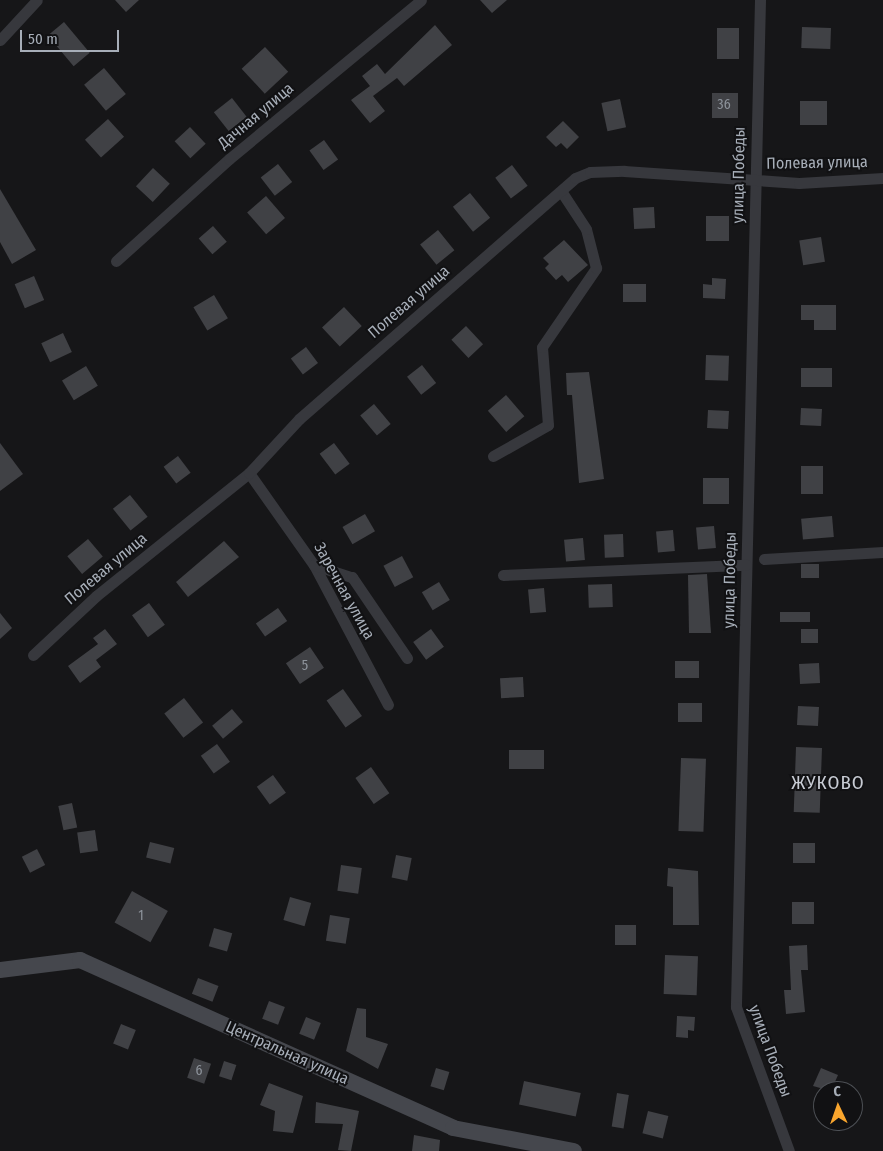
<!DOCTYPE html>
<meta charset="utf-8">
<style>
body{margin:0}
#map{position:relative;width:883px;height:1151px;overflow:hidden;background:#161618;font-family:"Fira Sans Condensed",sans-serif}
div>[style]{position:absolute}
.building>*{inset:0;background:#404145;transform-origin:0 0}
.street>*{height:11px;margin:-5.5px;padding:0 5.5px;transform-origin:5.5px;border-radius:5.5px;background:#37383d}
.secondary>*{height:16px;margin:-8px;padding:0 8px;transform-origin:8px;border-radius:8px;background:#45474d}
span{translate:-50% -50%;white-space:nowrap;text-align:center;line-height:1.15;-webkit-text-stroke:4px #111113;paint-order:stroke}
.number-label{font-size:14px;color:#8d939b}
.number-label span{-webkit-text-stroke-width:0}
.street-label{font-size:16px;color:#a7aeb8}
.quarter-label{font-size:19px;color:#c8ccd4;letter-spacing:1px}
.north{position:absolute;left:813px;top:1081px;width:50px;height:50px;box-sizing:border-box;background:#111113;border:1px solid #4d5055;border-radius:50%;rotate:357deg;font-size:14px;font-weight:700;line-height:20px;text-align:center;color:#a7aeb8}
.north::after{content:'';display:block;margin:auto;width:18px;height:22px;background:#f9a52d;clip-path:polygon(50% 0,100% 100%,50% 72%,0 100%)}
.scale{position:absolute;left:20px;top:30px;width:99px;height:22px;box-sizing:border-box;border:2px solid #a7aeb8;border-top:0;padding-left:6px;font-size:15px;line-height:18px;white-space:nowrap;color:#a7aeb8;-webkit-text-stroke:4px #111113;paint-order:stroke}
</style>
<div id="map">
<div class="building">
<i style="clip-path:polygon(115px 0,139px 0,126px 12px)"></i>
<i style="clip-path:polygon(480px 0,507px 0,492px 13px)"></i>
<i style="left:64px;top:22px;width:40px;height:21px;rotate:50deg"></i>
<i style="clip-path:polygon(435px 25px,452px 45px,404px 86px,397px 78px,373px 96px,385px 111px,370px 123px,351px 100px,370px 86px,362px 76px,377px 64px,385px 74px)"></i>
<i style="left:802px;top:27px;width:29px;height:21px;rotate:2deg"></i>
<i style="left:717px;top:28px;width:22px;height:31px"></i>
<i style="left:265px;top:47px;width:34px;height:32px;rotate:47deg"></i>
<i style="left:104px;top:68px;width:34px;height:26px;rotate:50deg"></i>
<i style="left:712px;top:93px;width:26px;height:25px"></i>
<i style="left:232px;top:98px;width:24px;height:23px;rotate:52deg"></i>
<i style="left:620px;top:99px;width:29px;height:19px;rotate:78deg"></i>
<i style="left:800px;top:101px;width:27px;height:24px"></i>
<i style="left:108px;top:119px;width:24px;height:31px;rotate:48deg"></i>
<i style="clip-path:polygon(563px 121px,579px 137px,567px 149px,561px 143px,556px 147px,546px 137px)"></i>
<i style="left:190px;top:127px;width:23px;height:21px;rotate:47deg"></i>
<i style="left:324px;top:140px;width:24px;height:18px;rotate:54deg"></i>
<i style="left:278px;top:164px;width:23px;height:22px;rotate:52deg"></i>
<i style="left:512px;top:165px;width:26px;height:21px;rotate:53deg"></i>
<i style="left:153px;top:168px;width:23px;height:25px;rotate:43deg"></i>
<i style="clip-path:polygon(0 189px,36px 250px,12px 264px,0 242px)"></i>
<i style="left:470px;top:193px;width:32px;height:22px;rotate:51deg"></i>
<i style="left:266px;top:196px;width:29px;height:25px;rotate:49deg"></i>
<i style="left:654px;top:207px;width:21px;height:21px;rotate:87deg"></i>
<i style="left:706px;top:216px;width:23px;height:25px"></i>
<i style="left:213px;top:226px;width:21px;height:19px;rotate:49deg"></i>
<i style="left:438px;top:230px;width:26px;height:23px;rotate:51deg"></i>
<i style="left:821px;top:237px;width:25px;height:22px;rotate:81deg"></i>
<i style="clip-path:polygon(564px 240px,588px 265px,568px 282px,562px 275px,556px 280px,545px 268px,549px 264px,543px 258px)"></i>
<i style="left:34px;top:276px;width:26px;height:21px;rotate:67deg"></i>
<i style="clip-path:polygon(712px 278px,726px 279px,725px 299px,703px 298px,703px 284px,712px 285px)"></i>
<i style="left:623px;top:284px;width:23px;height:18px"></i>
<i style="left:214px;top:295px;width:27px;height:24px;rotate:59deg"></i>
<i style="clip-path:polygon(801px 305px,836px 305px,836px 330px,814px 330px,814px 320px,801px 320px)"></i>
<i style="left:344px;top:307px;width:26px;height:30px;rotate:47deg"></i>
<i style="left:466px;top:326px;width:25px;height:20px;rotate:47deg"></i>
<i style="left:63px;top:333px;width:21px;height:24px;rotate:65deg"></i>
<i style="left:306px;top:347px;width:20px;height:19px;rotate:53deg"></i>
<i style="left:706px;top:355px;width:23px;height:25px;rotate:2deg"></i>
<i style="left:422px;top:365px;width:23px;height:19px;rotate:52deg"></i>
<i style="left:86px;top:366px;width:23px;height:28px;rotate:59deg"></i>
<i style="left:832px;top:368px;width:19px;height:31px;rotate:90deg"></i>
<i style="clip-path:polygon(589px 372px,604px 479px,579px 483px,572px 395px,567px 395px,566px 373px)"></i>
<i style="left:506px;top:395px;width:28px;height:24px;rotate:49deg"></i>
<i style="left:374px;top:404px;width:26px;height:18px;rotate:50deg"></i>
<i style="left:801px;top:408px;width:21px;height:17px;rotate:3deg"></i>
<i style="left:708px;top:410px;width:21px;height:18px;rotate:3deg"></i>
<i style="clip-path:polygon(0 443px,23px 474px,0 491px)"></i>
<i style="left:334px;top:443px;width:26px;height:18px;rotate:53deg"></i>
<i style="left:178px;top:456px;width:21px;height:18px;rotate:53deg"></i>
<i style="left:801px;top:466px;width:22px;height:28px"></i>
<i style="left:729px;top:478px;width:26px;height:26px;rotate:90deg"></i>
<i style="left:130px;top:495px;width:28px;height:22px;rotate:51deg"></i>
<i style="left:365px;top:514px;width:20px;height:26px;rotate:60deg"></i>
<i style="left:832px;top:516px;width:21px;height:31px;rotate:85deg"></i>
<i style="left:714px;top:526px;width:22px;height:18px;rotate:85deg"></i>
<i style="left:673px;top:530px;width:21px;height:17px;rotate:85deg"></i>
<i style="left:623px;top:534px;width:23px;height:19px;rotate:88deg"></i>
<i style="left:583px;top:538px;width:22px;height:19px;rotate:85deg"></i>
<i style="left:88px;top:539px;width:23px;height:27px;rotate:50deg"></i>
<i style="clip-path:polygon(224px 541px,239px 557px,188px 597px,176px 582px)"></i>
<i style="left:402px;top:556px;width:24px;height:21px;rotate:62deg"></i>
<i style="left:801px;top:564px;width:18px;height:14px"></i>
<i style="clip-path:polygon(707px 574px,711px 633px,689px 633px,688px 575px)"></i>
<i style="left:439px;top:582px;width:21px;height:20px;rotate:59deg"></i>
<i style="left:612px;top:584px;width:23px;height:24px;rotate:88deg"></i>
<i style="left:544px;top:588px;width:24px;height:16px;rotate:85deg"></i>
<i style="left:149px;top:603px;width:27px;height:21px;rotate:54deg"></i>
<i style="left:278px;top:608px;width:16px;height:27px;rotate:55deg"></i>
<i style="left:780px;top:612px;width:30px;height:10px"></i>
<i style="clip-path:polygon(0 613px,12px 628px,0 639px)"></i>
<i style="clip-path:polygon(105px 629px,117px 644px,96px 660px,101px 667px,80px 683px,68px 666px,98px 644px,93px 638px)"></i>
<i style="left:431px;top:629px;width:22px;height:22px;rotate:54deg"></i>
<i style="left:801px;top:629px;width:17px;height:14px"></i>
<i style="left:310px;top:647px;width:25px;height:29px;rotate:56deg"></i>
<i style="left:675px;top:661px;width:24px;height:17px"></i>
<i style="left:819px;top:663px;width:20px;height:20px;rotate:87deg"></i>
<i style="left:523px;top:677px;width:20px;height:23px;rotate:87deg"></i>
<i style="left:343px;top:689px;width:33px;height:20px;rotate:55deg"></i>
<i style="left:184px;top:698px;width:31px;height:25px;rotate:52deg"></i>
<i style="left:678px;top:703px;width:24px;height:19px"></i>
<i style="left:798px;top:706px;width:21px;height:19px;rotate:3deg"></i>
<i style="left:232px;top:709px;width:17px;height:26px;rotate:50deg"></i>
<i style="left:217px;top:744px;width:22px;height:20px;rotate:54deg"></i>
<i style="left:796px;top:747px;width:26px;height:65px;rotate:2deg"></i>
<i style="left:509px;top:750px;width:35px;height:19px"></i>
<i style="left:681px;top:758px;width:25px;height:73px;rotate:2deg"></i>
<i style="left:371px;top:767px;width:32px;height:19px;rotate:55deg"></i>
<i style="left:273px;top:775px;width:22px;height:20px;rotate:54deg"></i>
<i style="left:72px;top:803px;width:25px;height:14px;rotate:78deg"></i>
<i style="left:95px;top:830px;width:21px;height:18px;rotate:82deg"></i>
<i style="left:150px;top:842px;width:25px;height:16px;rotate:14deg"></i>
<i style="left:793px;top:843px;width:22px;height:20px"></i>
<i style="left:37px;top:849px;width:18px;height:17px;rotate:63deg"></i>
<i style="left:396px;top:855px;width:16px;height:23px;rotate:11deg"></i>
<i style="left:341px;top:865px;width:21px;height:26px;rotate:8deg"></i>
<i style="clip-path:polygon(668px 868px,698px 871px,699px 925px,673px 925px,673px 887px,667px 886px)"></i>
<i style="left:132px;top:891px;width:41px;height:36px;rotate:29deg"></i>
<i style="left:290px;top:897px;width:22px;height:24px;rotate:16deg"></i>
<i style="left:792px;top:902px;width:22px;height:22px"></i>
<i style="left:330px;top:915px;width:20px;height:26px;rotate:9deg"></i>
<i style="left:615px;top:925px;width:21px;height:20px"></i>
<i style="left:214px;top:928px;width:19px;height:19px;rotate:16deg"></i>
<i style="clip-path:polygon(807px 945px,808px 970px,801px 970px,805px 1012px,786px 1014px,784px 990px,791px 990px,789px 946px)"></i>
<i style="left:665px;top:955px;width:33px;height:39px;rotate:2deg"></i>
<i style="left:198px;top:978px;width:22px;height:17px;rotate:21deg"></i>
<i style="left:269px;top:1001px;width:17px;height:19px;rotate:21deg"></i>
<i style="clip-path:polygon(357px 1008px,366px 1009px,366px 1037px,388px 1044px,378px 1069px,346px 1051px)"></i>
<i style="clip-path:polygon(677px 1016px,695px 1017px,694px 1031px,688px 1030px,688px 1038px,676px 1037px)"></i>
<i style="left:306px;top:1017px;width:16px;height:18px;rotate:22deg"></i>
<i style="left:121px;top:1024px;width:16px;height:21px;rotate:22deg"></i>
<i style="left:194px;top:1058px;width:18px;height:21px;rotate:19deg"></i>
<i style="left:224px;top:1061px;width:13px;height:16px;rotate:18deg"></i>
<i style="left:436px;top:1068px;width:14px;height:19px;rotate:17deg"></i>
<i style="clip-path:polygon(821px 1068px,838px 1075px,831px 1091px,813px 1086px)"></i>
<i style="left:524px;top:1081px;width:58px;height:24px;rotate:12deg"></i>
<i style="clip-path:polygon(269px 1083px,303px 1096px,293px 1133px,273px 1131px,275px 1111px,260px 1105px)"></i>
<i style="left:617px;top:1093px;width:12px;height:34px;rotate:9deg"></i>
<i style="clip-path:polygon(316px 1102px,359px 1111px,351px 1151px,338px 1150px,343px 1124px,315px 1123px)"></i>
<i style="left:648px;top:1111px;width:21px;height:23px;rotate:14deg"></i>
<i style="clip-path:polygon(414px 1135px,440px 1140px,439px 1151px,412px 1151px)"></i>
</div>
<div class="street">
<i style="left:760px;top:0;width:1007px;rotate:91.37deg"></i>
<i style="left:736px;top:1007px;width:153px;rotate:69.8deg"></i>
<i style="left:0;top:40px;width:54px;rotate:-47.2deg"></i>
<i style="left:116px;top:261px;width:152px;rotate:-42.1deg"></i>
<i style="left:229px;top:159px;width:249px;rotate:-39.6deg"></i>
<i style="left:493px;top:456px;width:63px;rotate:-29.4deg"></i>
<i style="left:548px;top:425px;width:78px;rotate:-94.4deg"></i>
<i style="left:542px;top:347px;width:96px;rotate:-55.6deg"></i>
<i style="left:596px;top:268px;width:40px;rotate:-104.4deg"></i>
<i style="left:586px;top:229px;width:45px;rotate:-123.3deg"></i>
<i style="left:249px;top:473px;width:113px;rotate:54.8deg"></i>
<i style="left:314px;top:565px;width:158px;rotate:62.1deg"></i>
<i style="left:764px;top:559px;width:119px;rotate:-3.4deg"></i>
<i style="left:314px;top:565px;width:40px;rotate:18deg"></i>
<i style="left:352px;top:577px;width:98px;rotate:55.8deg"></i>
<i style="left:503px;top:575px;width:243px;rotate:-2.4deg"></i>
<i style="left:33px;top:655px;width:86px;rotate:-43.1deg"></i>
<i style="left:96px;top:596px;width:196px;rotate:-38.8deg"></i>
<i style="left:249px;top:473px;width:74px;rotate:-47.2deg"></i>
<i style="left:299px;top:419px;width:366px;rotate:-41.1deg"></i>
<i style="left:575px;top:178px;width:16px;rotate:-22deg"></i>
<i style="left:590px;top:172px;width:34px;rotate:-2deg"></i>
<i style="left:624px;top:171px;width:175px;rotate:3.9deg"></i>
<i style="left:799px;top:183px;width:84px;rotate:-3.4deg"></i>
</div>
<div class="secondary">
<i style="left:0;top:970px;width:81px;rotate:-7.1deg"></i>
<i style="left:80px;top:960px;width:409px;rotate:24.2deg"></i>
<i style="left:453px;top:1128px;width:123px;rotate:10.8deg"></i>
</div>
<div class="number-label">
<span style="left:724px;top:105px">36</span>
<span style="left:305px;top:666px">5</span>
<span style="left:141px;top:916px">1</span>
<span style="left:199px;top:1071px">6</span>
</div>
<div class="street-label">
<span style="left:256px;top:116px;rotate:-40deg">Дачная улица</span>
<span style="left:817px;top:163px;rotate:-1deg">Полевая улица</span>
<span style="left:739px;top:175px;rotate:-89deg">улица Победы</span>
<span style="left:409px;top:302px;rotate:-41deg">Полевая улица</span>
<span style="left:106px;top:569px;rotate:-40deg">Полевая улица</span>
<span style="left:730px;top:580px;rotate:-89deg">улица Победы</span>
<span style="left:344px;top:591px;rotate:61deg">Заречная улица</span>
<span style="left:770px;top:1051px;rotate:70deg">улица Победы</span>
<span style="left:287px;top:1053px;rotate:24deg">Центральная улица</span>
</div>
<div class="quarter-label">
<span style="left:828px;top:783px">ЖУКОВО</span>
</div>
<div class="north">С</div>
<div class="scale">50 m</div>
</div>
